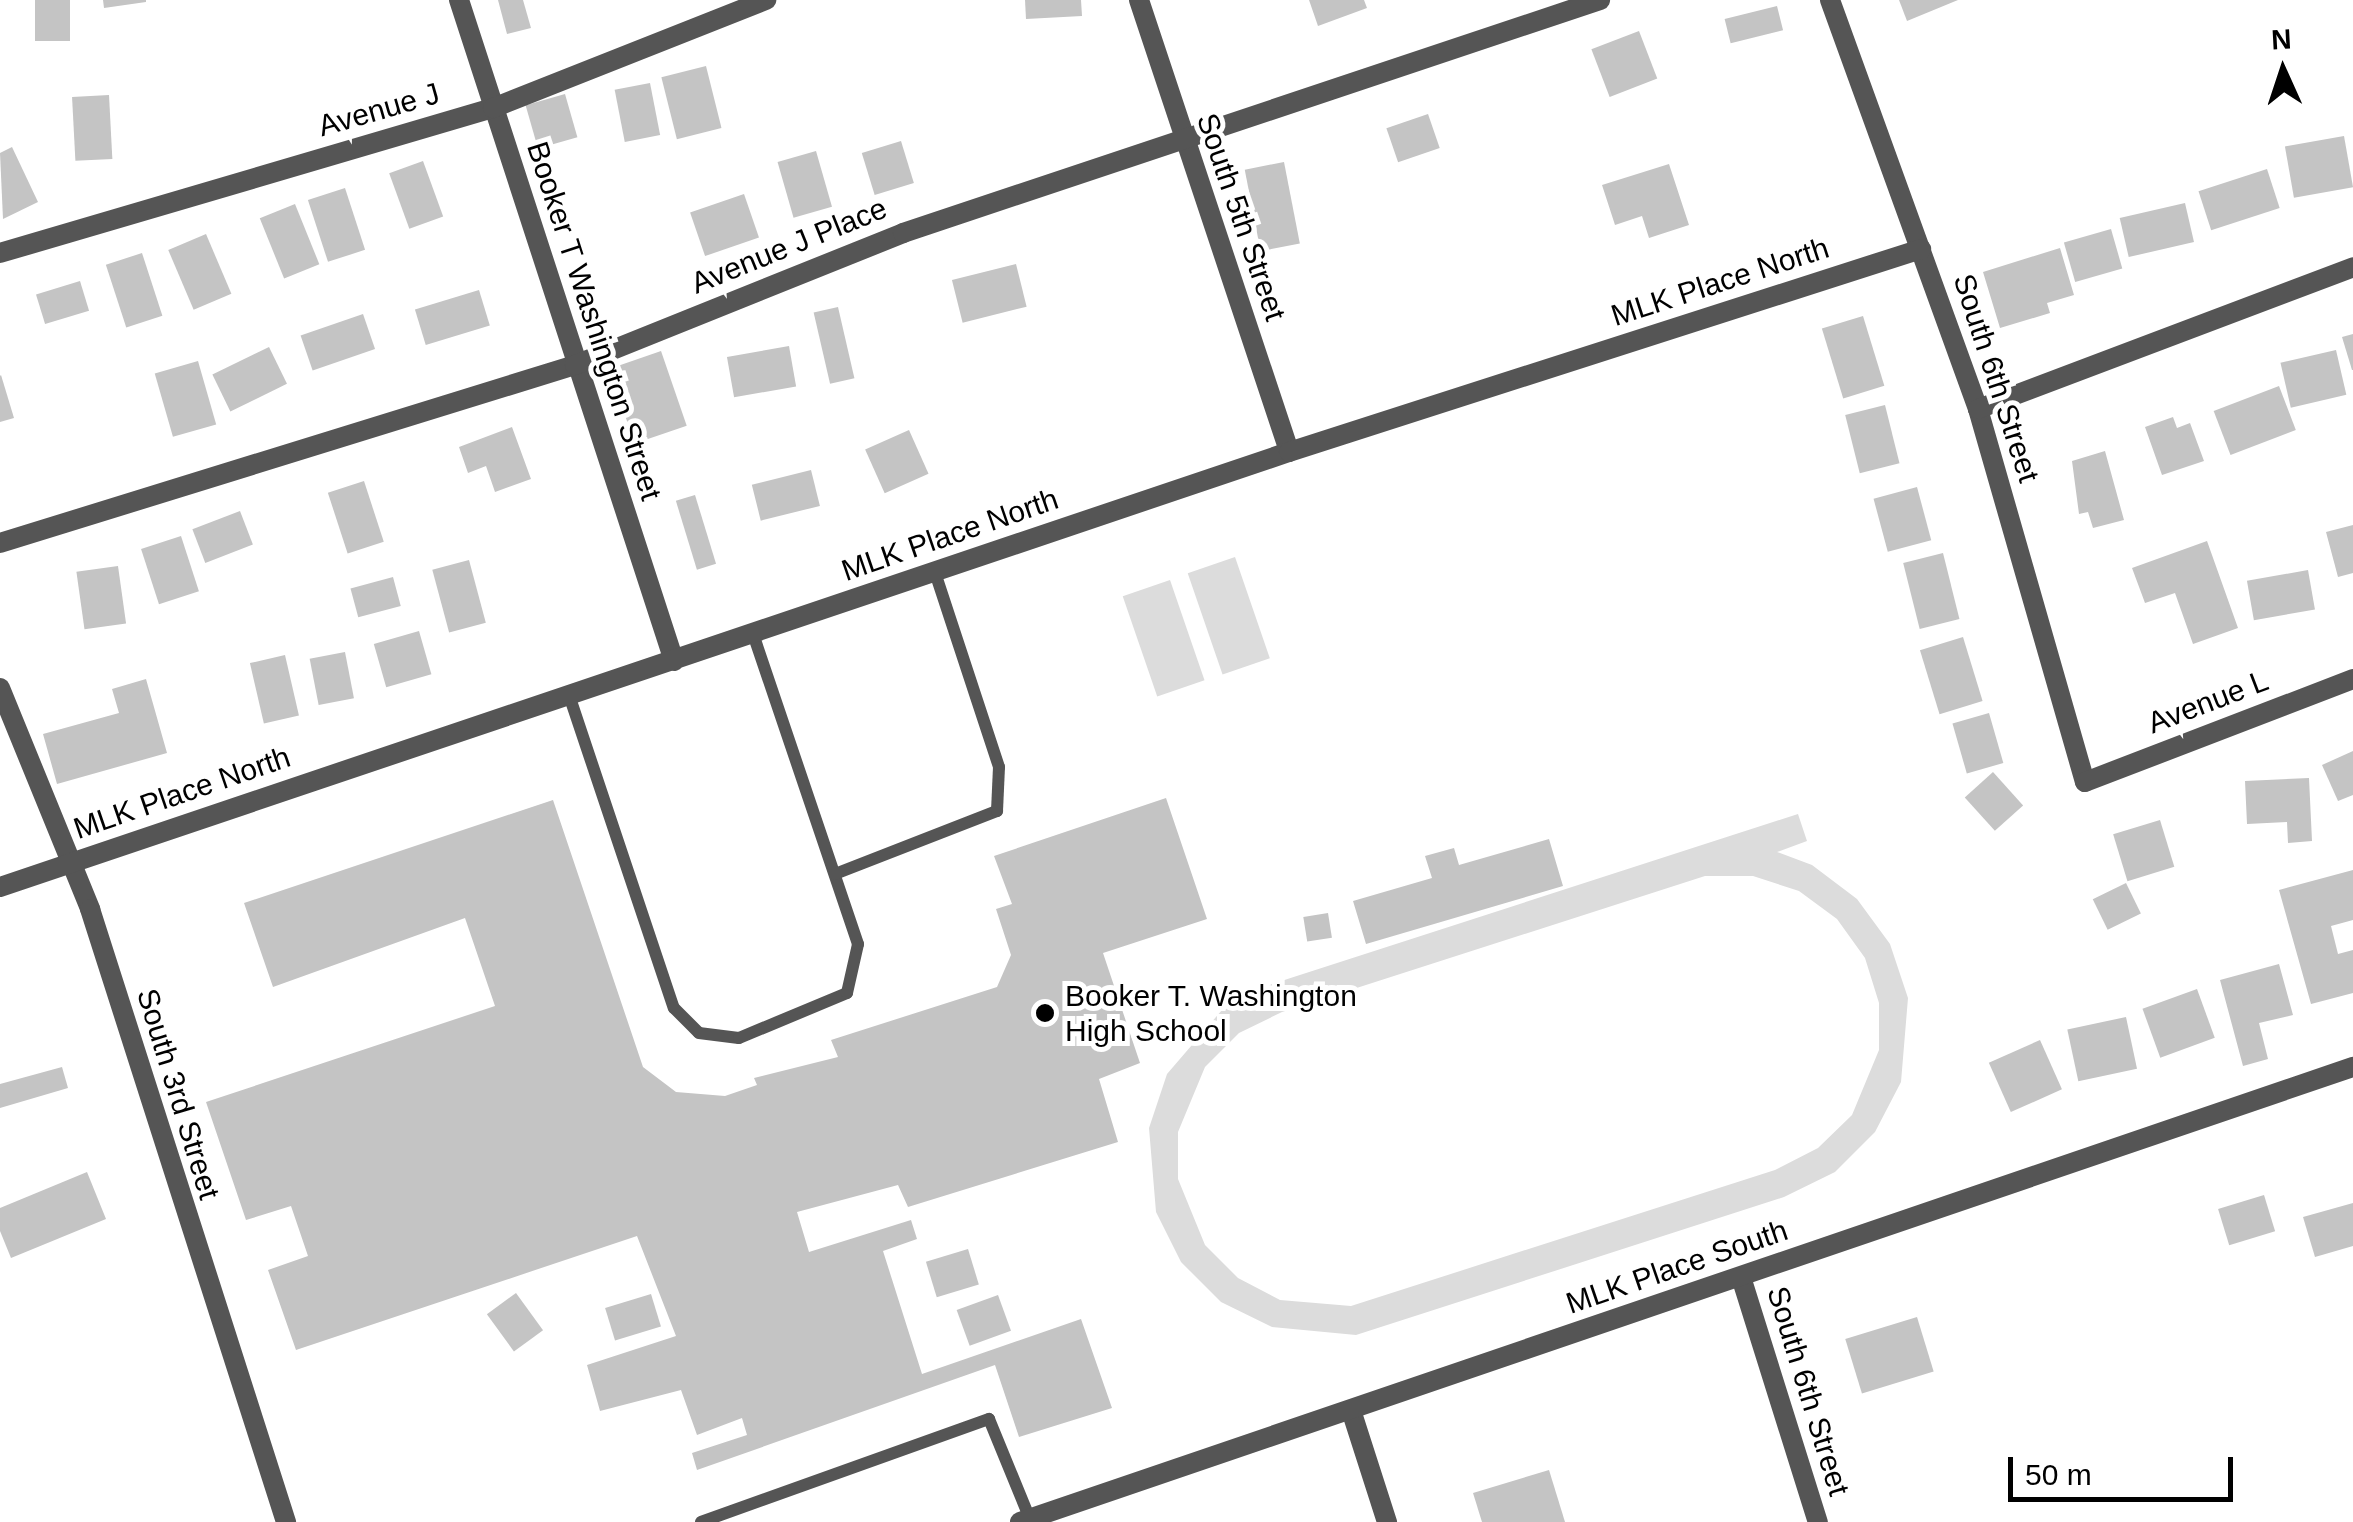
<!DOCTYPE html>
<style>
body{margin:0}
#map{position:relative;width:2353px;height:1522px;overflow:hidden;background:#fff;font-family:Helvetica,sans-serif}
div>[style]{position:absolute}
.green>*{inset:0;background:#dcdcdc;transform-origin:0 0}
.building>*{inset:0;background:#c4c4c4;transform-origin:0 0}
.service>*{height:12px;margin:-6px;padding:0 6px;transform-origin:6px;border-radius:6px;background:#555}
.minor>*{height:20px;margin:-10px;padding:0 10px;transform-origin:10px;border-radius:10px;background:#555}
.dots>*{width:28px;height:28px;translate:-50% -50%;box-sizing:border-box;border:5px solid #fff;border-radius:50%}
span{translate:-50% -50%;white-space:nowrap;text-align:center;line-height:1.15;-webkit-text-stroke:10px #fff;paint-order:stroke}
.street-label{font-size:30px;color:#000}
.poi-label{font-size:30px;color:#000}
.left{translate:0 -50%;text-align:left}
.north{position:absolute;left:2233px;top:20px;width:100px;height:100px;-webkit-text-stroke:8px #fff;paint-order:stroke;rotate:357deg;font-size:28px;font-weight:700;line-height:40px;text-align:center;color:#000}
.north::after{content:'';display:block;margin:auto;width:35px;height:45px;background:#000;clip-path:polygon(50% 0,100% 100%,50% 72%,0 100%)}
.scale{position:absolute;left:2008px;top:1457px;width:225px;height:45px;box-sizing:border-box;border:5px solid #000;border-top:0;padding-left:12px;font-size:30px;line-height:35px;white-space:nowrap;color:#000;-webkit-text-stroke:8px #fff;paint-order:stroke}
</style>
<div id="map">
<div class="green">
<i style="left:1235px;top:557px;width:107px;height:50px;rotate:71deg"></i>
<i style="left:1170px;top:580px;width:106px;height:50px;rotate:71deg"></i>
<i style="clip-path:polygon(evenodd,1798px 814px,1807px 841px,1777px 852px,1812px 865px,1857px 899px,1890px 944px,1908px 998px,1901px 1082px,1875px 1132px,1835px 1172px,1784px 1197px,1356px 1335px,1272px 1327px,1221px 1302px,1181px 1262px,1156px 1212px,1149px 1128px,1167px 1074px,1222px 1010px,1272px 984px,1798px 814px,1705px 876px,1753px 876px,1799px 891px,1837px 919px,1865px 958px,1879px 1003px,1879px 1050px,1852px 1115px,1818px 1148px,1775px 1170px,1351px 1306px,1280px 1300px,1238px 1278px,1205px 1245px,1178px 1179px,1178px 1132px,1205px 1067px,1239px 1033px,1282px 1012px,1705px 876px)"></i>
</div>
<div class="building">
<i style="left:35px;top:0;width:35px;height:41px"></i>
<i style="clip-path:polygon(103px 0,146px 0,146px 2px,104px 8px)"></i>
<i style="clip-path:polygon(498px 0,523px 0,531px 28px,507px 34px)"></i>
<i style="clip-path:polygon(1025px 0,1081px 0,1082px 16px,1026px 19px)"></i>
<i style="clip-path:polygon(1309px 0,1364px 0,1367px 8px,1318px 26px)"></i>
<i style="clip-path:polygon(1899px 0,1958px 0,1907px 21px)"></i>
<i style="left:1777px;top:6px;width:25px;height:54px;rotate:76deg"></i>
<i style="left:1639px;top:31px;width:51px;height:51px;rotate:69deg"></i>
<i style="left:706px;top:66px;width:64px;height:46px;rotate:76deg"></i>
<i style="left:650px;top:83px;width:53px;height:36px;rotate:79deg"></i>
<i style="left:565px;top:94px;width:45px;height:41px;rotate:74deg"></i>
<i style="left:109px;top:95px;width:64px;height:37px;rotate:87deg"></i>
<i style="left:1428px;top:114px;width:36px;height:44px;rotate:71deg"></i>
<i style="left:2344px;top:136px;width:52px;height:60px;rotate:80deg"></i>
<i style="left:901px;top:141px;width:44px;height:41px;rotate:73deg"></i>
<i style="clip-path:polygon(12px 147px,38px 202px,3px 219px,0 153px)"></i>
<i style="left:816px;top:151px;width:58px;height:40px;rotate:74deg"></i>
<i style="left:423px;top:161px;width:59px;height:36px;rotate:70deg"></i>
<i style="left:1284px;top:162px;width:83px;height:40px;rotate:79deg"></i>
<i style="clip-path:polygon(1669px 164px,1689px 225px,1649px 238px,1642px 216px,1615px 225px,1602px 185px)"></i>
<i style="left:2267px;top:169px;width:41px;height:72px;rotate:72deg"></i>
<i style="left:345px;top:188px;width:65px;height:39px;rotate:72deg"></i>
<i style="left:744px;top:194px;width:46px;height:57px;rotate:71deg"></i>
<i style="left:2185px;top:203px;width:40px;height:67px;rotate:77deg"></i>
<i style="left:295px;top:204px;width:65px;height:38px;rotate:68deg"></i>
<i style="left:2111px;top:229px;width:41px;height:49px;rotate:74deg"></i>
<i style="left:206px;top:234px;width:65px;height:41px;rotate:67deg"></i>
<i style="clip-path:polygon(2060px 248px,2074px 295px,2047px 303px,2050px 313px,2000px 328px,1983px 272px)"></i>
<i style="left:142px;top:253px;width:66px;height:38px;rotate:72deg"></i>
<i style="left:1016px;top:264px;width:44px;height:66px;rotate:76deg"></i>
<i style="left:80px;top:281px;width:31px;height:46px;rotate:73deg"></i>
<i style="left:479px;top:290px;width:37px;height:67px;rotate:73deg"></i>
<i style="left:838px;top:307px;width:73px;height:25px;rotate:77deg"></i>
<i style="left:363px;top:314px;width:37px;height:66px;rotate:71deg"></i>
<i style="left:1863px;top:316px;width:73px;height:43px;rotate:73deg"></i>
<i style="clip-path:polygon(2353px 334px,2353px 370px,2352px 370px,2342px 337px)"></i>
<i style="left:789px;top:346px;width:41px;height:63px;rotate:80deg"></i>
<i style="left:269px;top:347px;width:41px;height:63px;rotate:64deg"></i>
<i style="left:2336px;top:350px;width:46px;height:57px;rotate:77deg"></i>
<i style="left:661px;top:351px;width:79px;height:55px;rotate:71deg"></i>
<i style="left:198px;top:361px;width:66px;height:45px;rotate:74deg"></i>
<i style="clip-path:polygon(1px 375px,14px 418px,0 422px,0 376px)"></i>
<i style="left:2279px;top:386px;width:47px;height:70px;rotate:69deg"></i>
<i style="left:1885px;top:405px;width:60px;height:41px;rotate:76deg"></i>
<i style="clip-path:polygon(2173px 417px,2177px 428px,2190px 423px,2204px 461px,2162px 475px,2145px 427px)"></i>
<i style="clip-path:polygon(512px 427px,531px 479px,495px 492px,486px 466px,468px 473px,459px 447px)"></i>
<i style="left:909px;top:430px;width:48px;height:48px;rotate:66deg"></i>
<i style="clip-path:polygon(2105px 451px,2124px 520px,2093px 528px,2088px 512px,2079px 514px,2072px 461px)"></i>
<i style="left:811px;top:470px;width:37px;height:61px;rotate:76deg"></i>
<i style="left:364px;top:481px;width:64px;height:38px;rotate:72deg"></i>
<i style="left:1917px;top:487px;width:55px;height:45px;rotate:75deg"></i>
<i style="left:695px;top:495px;width:72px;height:20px;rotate:73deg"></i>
<i style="left:240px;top:511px;width:36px;height:51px;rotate:69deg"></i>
<i style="clip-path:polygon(2353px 525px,2353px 573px,2338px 577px,2326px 532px)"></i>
<i style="left:181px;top:536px;width:58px;height:42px;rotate:72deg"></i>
<i style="clip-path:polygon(2207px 541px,2238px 628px,2193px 644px,2175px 593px,2145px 603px,2132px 568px)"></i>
<i style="left:1943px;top:553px;width:68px;height:41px;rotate:76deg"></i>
<i style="left:469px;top:560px;width:65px;height:38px;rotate:75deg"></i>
<i style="left:118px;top:566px;width:58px;height:42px;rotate:82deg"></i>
<i style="left:2308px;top:570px;width:40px;height:62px;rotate:80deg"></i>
<i style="left:393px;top:577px;width:30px;height:44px;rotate:75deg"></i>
<i style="left:419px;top:631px;width:45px;height:47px;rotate:74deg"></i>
<i style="left:1963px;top:637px;width:67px;height:45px;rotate:73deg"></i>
<i style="left:345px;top:652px;width:47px;height:36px;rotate:79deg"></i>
<i style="left:285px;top:655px;width:62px;height:36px;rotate:77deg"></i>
<i style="clip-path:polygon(146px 679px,167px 753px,57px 784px,43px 734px,119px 713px,112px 689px)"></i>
<i style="left:1989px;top:713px;width:52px;height:38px;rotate:74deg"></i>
<i style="clip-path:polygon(2353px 751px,2353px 795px,2338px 801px,2322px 765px)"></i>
<i style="left:1993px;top:772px;width:45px;height:38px;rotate:48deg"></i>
<i style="clip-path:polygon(2309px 778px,2312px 841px,2288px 843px,2287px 822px,2247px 824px,2245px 781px)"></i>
<i style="clip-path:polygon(1166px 798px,1207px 919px,1103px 953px,1140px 1063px,1099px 1079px,1118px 1142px,908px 1207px,898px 1185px,797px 1212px,809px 1252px,911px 1220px,917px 1239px,883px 1251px,922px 1374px,1081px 1319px,1112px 1408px,1019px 1437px,995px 1365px,697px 1470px,692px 1453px,747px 1435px,742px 1418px,697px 1435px,681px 1390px,600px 1411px,587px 1365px,676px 1336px,637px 1236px,296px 1350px,268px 1270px,308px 1256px,291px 1206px,246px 1220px,206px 1102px,495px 1006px,465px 918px,273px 987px,244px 903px,553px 800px,643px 1067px,676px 1092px,725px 1096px,757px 1085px,754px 1078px,838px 1057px,831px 1040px,997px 987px,1011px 955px,996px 909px,1012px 904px,994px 856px)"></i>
<i style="left:2160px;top:820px;width:49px;height:49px;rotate:73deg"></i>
<i style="clip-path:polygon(1549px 839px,1563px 886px,1366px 944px,1353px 901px,1432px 878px,1425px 856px,1454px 848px,1459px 865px)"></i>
<i style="clip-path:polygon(2353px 870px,2353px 920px,2331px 926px,2338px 954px,2353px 950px,2353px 993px,2311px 1004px,2279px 890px)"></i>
<i style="left:2126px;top:883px;width:34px;height:37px;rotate:64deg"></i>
<i style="left:1328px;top:913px;width:25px;height:25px;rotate:81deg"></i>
<i style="clip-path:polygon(2279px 964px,2293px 1015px,2259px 1023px,2268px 1059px,2243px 1066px,2220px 980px)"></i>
<i style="left:2197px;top:989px;width:52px;height:58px;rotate:70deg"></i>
<i style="left:2126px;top:1017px;width:53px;height:60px;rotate:78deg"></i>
<i style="left:2040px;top:1040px;width:54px;height:56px;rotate:66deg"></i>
<i style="clip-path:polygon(62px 1067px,68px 1088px,0 1108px,0 1084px)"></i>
<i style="clip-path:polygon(87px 1172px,106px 1219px,11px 1258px,0 1231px,0 1208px)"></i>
<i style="left:2264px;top:1195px;width:38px;height:48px;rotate:73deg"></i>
<i style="clip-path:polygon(2353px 1203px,2353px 1246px,2315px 1257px,2303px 1217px)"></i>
<i style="left:968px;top:1249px;width:37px;height:44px;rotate:73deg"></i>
<i style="left:516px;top:1293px;width:46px;height:36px;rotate:54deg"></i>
<i style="left:651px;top:1294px;width:34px;height:48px;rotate:73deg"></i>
<i style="left:998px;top:1295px;width:38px;height:44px;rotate:70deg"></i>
<i style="left:1917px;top:1317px;width:57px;height:75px;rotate:73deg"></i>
<i style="clip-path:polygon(1549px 1470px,1565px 1522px,1482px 1522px,1473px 1493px)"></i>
</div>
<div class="service">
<i style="left:569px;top:695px;width:330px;rotate:71.5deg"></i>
<i style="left:674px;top:1008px;width:35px;rotate:45deg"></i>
<i style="left:699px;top:1033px;width:40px;rotate:7.1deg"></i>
<i style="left:739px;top:1038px;width:117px;rotate:-22.6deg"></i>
<i style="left:847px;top:993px;width:50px;rotate:-77.3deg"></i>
<i style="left:858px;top:944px;width:327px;rotate:-108.7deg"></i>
<i style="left:835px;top:874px;width:174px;rotate:-21.3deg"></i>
<i style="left:997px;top:811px;width:44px;rotate:-87.4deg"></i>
<i style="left:999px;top:767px;width:205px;rotate:-108.2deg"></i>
<i style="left:701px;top:1522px;width:306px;rotate:-19.7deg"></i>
<i style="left:989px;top:1419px;width:108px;rotate:67.7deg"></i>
</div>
<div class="minor">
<i style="left:459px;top:0;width:695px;rotate:71.98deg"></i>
<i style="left:1139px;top:0;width:476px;rotate:71.6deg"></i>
<i style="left:1830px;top:0;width:435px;rotate:70.1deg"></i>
<i style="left:1978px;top:409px;width:388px;rotate:74deg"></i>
<i style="left:2085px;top:782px;width:287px;rotate:-21deg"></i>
<i style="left:0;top:253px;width:514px;rotate:-16.39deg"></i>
<i style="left:493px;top:108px;width:294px;rotate:-21.6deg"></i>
<i style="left:1978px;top:409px;width:401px;rotate:-20.7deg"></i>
<i style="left:0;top:543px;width:602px;rotate:-17.2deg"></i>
<i style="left:575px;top:365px;width:354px;rotate:-21.9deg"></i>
<i style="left:903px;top:233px;width:735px;rotate:-18.48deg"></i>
<i style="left:0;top:688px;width:239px;rotate:67.8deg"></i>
<i style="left:90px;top:909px;width:644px;rotate:72.27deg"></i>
<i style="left:0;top:887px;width:1360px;rotate:-18.65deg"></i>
<i style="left:1289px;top:452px;width:664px;rotate:-17.81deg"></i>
<i style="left:1741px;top:1277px;width:257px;rotate:72.6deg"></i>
<i style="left:1351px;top:1410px;width:118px;rotate:72.2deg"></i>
<i style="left:1020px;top:1522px;width:1409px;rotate:-18.85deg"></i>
</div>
<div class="dots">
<i style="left:1045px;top:1013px;background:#000"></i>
</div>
<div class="street-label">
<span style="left:379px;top:110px;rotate:-16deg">Avenue J</span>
<span style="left:1241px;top:217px;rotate:71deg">South 5th Street</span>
<span style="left:789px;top:246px;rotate:-22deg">Avenue J Place</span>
<span style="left:1720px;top:282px;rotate:-18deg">MLK Place North</span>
<span style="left:594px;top:321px;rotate:72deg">Booker T Washington Street</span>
<span style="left:1996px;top:378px;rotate:72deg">South 6th Street</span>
<span style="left:950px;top:535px;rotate:-19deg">MLK Place North</span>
<span style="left:2208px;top:702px;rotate:-21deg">Avenue L</span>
<span style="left:182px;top:793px;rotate:-19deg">MLK Place North</span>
<span style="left:178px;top:1094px;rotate:73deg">South 3rd Street</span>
<span style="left:1677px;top:1267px;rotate:-19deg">MLK Place South</span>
<span style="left:1808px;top:1391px;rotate:73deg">South 6th Street</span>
</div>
<div class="poi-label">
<span class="left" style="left:1065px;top:1013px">Booker T. Washington<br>High School</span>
</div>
<div class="north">N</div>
<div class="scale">50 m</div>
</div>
